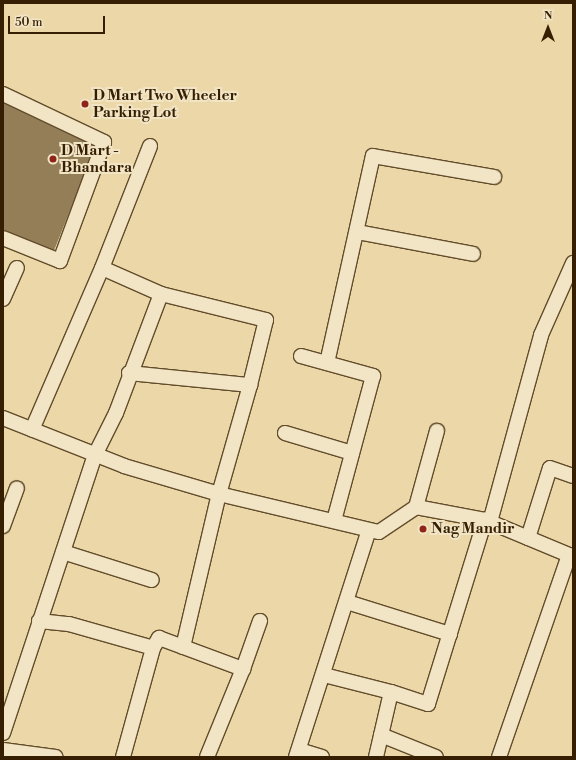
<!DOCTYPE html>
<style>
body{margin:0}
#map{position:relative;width:576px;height:760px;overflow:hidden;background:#ebd7a7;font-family:"Libre Bodoni",serif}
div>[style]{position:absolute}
.building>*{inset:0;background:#947e57}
.roads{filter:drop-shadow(1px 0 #624c2a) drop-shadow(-1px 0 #624c2a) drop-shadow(0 1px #624c2a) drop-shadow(0 -1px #624c2a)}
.minor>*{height:14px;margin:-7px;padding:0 7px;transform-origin:7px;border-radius:7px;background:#f2e5c6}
.dots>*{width:11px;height:11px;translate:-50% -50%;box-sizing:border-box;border:2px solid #f2e5c6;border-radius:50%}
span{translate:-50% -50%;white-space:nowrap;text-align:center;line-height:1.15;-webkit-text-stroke:4px #f2e5c6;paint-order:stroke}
.poi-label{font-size:15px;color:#351e01;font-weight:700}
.left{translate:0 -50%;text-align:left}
.frame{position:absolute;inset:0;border:4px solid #351e01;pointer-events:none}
.north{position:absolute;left:528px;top:8px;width:40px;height:40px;-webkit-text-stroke:3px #f2e5c6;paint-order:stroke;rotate:0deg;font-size:11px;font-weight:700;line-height:16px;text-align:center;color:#351e01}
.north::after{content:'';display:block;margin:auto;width:14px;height:18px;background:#351e01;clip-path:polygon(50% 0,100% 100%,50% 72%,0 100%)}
.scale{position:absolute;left:8px;top:16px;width:97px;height:18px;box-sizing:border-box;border:2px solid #351e01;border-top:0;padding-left:5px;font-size:12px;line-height:14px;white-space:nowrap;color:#351e01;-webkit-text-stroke:3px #f2e5c6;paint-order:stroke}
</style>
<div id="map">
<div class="building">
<i style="clip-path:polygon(4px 101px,97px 143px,53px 253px,3px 230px)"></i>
</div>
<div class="roads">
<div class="minor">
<i style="left:3px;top:94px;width:112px;rotate:25.4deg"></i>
<i style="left:104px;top:142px;width:127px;rotate:110.3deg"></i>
<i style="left:60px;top:261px;width:61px;rotate:-158deg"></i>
<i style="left:357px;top:232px;width:118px;rotate:10.7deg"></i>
<i style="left:102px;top:268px;width:131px;rotate:-68.5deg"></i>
<i style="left:3px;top:299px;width:34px;rotate:-66deg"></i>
<i style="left:301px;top:356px;width:75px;rotate:15.5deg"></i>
<i style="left:373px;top:376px;width:150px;rotate:105.1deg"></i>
<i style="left:327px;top:363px;width:212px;rotate:-77.5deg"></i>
<i style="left:373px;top:156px;width:123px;rotate:9.8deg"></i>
<i style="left:129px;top:373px;width:122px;rotate:5.7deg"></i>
<i style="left:250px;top:385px;width:67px;rotate:-76.2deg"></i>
<i style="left:266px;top:320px;width:108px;rotate:-166.1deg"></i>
<i style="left:3px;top:418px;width:130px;rotate:21.6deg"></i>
<i style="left:124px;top:466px;width:99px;rotate:16.4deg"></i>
<i style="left:219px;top:494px;width:164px;rotate:13.4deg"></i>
<i style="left:379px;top:532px;width:45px;rotate:-34deg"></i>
<i style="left:416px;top:507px;width:70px;rotate:10.7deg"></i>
<i style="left:485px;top:520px;width:91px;rotate:22.6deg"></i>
<i style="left:569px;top:555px;width:214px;rotate:109.1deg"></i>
<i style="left:285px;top:433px;width:70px;rotate:16.6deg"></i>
<i style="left:416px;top:507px;width:79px;rotate:-74.6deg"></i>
<i style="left:490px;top:522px;width:194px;rotate:-74.7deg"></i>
<i style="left:541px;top:335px;width:79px;rotate:-66deg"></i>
<i style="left:3px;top:526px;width:40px;rotate:-69.8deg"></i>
<i style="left:528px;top:538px;width:73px;rotate:-72.6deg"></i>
<i style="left:550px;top:468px;width:24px;rotate:19deg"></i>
<i style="left:63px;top:552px;width:93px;rotate:17.5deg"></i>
<i style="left:347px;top:602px;width:108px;rotate:17.3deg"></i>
<i style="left:39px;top:621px;width:30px;rotate:6deg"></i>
<i style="left:69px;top:624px;width:87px;rotate:15.9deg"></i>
<i style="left:153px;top:648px;width:12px;rotate:-59deg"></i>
<i style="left:159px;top:638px;width:90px;rotate:20.3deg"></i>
<i style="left:243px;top:669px;width:51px;rotate:-70.5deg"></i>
<i style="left:183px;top:647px;width:157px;rotate:-76.8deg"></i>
<i style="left:219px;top:494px;width:113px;rotate:-74.1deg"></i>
<i style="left:324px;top:675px;width:69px;rotate:14.2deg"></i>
<i style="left:391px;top:692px;width:67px;rotate:103deg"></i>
<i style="left:391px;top:692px;width:39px;rotate:18deg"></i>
<i style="left:428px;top:704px;width:193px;rotate:-72.8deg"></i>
<i style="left:3px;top:733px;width:293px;rotate:-71.7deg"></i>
<i style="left:95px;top:455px;width:47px;rotate:-63.4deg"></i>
<i style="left:116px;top:413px;width:127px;rotate:-69.3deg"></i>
<i style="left:161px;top:294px;width:64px;rotate:-156.2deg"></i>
<i style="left:102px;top:268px;width:176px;rotate:113.4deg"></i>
<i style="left:381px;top:735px;width:59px;rotate:21.8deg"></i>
<i style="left:3px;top:750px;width:53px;rotate:7.5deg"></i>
<i style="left:299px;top:750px;width:24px;rotate:17deg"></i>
<i style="left:123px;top:757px;width:113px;rotate:-74.6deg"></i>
<i style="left:207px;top:757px;width:95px;rotate:-67.8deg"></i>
<i style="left:296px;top:757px;width:238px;rotate:-72.2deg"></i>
</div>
</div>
<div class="dots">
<i style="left:85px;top:104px;background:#8f2418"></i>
<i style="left:53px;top:159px;background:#8f2418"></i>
<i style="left:423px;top:529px;background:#8f2418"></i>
</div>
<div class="poi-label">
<span class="left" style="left:93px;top:104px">D Mart Two Wheeler<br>Parking Lot</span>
<span class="left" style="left:61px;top:159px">D Mart -<br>Bhandara</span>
<span class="left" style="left:431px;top:529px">Nag Mandir</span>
</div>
<div class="frame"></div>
<div class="north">N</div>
<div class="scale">50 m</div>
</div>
